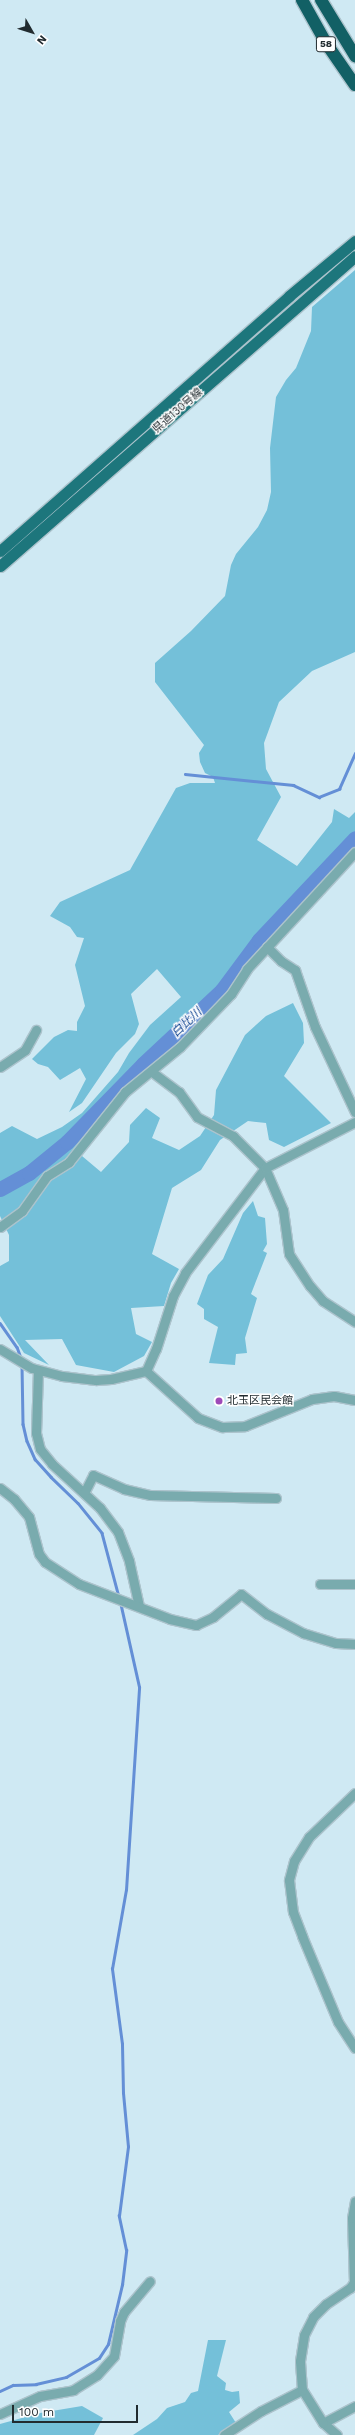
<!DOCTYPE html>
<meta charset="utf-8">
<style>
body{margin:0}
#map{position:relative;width:355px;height:2435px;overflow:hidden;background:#cfe9f3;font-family:"Work Sans","Noto Sans JP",sans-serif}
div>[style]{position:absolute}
.green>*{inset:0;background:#74c0d9}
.stream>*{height:2.5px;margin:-1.25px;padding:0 1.25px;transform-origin:1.25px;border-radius:1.25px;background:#648fd6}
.river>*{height:15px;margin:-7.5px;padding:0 7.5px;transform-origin:7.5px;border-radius:7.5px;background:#648fd6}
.roads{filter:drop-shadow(1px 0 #acc3cc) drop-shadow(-1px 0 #acc3cc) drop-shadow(0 1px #acc3cc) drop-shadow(0 -1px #acc3cc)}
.minor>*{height:9px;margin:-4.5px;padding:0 4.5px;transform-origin:4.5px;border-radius:4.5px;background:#79abae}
.major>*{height:11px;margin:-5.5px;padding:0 5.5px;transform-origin:5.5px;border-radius:5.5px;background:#1d767c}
.highway>*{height:12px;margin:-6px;padding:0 6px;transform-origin:6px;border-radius:6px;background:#126065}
.dots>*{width:11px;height:11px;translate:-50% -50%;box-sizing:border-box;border:2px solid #fff;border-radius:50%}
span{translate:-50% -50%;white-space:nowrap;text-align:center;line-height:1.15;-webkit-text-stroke:3px #fff;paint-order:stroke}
.shield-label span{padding:1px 3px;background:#fff;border:1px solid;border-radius:3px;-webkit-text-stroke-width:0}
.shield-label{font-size:10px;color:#212b2f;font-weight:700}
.street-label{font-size:11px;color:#212b2f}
.poi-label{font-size:11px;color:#212b2f}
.left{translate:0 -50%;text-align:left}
.water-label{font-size:12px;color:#01388b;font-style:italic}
.north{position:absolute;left:12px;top:12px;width:40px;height:40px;-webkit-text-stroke:3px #fff;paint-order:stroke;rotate:129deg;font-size:11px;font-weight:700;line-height:16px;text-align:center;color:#212b2f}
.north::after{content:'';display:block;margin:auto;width:14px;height:18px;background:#212b2f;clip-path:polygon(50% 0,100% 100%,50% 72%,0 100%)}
.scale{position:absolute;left:12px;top:2405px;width:126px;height:18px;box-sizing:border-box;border:2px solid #212b2f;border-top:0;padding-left:5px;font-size:12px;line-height:14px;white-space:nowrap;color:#212b2f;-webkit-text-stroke:3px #fff;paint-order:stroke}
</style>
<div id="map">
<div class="green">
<i style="clip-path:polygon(355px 270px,355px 652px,312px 671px,279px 702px,264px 743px,266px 769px,281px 797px,257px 840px,297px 866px,332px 822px,334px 809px,349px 818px,355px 812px,355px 845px,272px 932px,219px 999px,108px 1102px,84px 1132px,82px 1156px,101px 1172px,129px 1142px,130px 1125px,146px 1108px,160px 1118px,152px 1138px,179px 1150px,200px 1136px,214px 1115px,216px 1090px,245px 1035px,266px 1016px,293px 1003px,303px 1023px,304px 1043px,284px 1076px,331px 1123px,284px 1147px,269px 1140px,266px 1123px,248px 1121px,220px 1140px,201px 1170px,172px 1188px,152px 1254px,179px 1269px,171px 1283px,164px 1306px,131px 1308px,136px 1334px,152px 1342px,144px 1356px,114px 1372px,76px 1365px,62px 1339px,25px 1340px,49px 1365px,24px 1353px,0 1316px,0 1266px,9px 1261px,9px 1235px,0 1216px,0 1133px,12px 1126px,37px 1139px,62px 1127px,82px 1113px,118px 1072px,129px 1053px,150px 1025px,181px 997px,157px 969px,131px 994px,139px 1024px,135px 1034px,116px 1053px,82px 1103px,69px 1112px,86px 1079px,80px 1068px,60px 1080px,48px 1067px,38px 1064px,32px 1059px,54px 1037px,68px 1030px,77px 1031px,77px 1022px,85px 1006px,75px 965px,84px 938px,77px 937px,70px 927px,50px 916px,60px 902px,130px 870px,176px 788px,190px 783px,215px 783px,213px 777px,205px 773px,200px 762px,199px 753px,204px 745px,155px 682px,155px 663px,191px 631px,225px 596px,231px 565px,236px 554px,258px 527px,267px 510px,271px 492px,270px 448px,276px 397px,286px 380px,296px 368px,311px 331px,312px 307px)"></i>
<i style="clip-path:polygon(253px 1201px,258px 1216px,265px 1218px,267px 1244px,263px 1251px,267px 1253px,251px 1294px,257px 1298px,245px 1338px,247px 1353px,236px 1354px,235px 1365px,209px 1363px,218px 1327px,204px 1319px,204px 1309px,197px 1304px,208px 1275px,223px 1259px,243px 1213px)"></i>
<i style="clip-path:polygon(208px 2340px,226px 2340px,217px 2376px,226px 2383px,225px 2390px,232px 2392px,239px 2391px,240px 2403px,229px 2412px,236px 2423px,218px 2435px,133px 2435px,157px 2419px,167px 2408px,185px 2402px,191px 2393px,198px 2391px)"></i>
<i style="clip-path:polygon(82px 2406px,103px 2418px,94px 2435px,0 2435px,0 2424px,40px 2413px)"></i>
</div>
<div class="stream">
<i style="left:185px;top:774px;width:109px;rotate:5.8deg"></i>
<i style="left:293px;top:785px;width:29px;rotate:25deg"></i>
<i style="left:319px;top:797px;width:22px;rotate:-22deg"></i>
<i style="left:339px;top:789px;width:39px;rotate:-66deg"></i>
<i style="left:0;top:1323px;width:29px;rotate:55deg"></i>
<i style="left:17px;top:1347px;width:12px;rotate:70deg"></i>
<i style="left:22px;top:1365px;width:59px;rotate:89deg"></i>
<i style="left:23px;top:1424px;width:17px;rotate:77deg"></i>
<i style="left:27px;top:1441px;width:20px;rotate:66deg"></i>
<i style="left:35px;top:1459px;width:24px;rotate:48deg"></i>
<i style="left:51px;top:1477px;width:37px;rotate:44deg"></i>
<i style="left:78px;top:1503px;width:38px;rotate:51deg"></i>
<i style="left:102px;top:1533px;width:66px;rotate:75.1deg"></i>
<i style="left:0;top:2391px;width:14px;rotate:-25deg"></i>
<i style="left:13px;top:2385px;width:23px;rotate:-2deg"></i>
<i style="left:36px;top:2384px;width:31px;rotate:-13deg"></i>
<i style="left:66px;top:2377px;width:38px;rotate:-30deg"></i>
<i style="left:99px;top:2358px;width:17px;rotate:-57deg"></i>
<i style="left:108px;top:2344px;width:61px;rotate:-76.7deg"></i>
<i style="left:122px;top:2285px;width:35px;rotate:-83deg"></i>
<i style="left:126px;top:2250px;width:35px;rotate:-102deg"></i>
<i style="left:119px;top:2216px;width:70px;rotate:-82.6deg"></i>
<i style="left:128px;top:2147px;width:54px;rotate:-95.3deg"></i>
<i style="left:123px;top:2093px;width:49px;rotate:-91.2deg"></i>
<i style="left:122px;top:2044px;width:76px;rotate:-97.6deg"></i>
<i style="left:112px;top:1969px;width:80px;rotate:-80deg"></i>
<i style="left:126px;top:1890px;width:203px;rotate:-86.3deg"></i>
<i style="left:139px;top:1687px;width:87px;rotate:-102.6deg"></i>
</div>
<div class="river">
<i style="left:0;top:1189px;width:33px;rotate:-29deg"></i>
<i style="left:29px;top:1173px;width:49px;rotate:-39.2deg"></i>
<i style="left:67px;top:1142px;width:109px;rotate:-45.7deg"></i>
<i style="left:143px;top:1064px;width:108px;rotate:-43.1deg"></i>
<i style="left:222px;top:990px;width:62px;rotate:-53.5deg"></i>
<i style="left:259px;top:940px;width:140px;rotate:-46.7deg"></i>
</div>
<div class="roads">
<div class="minor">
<i style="left:267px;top:947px;width:20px;rotate:45deg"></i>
<i style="left:281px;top:961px;width:17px;rotate:33deg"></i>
<i style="left:295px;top:970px;width:60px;rotate:70.7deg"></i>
<i style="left:315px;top:1027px;width:94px;rotate:64.8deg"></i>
<i style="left:0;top:1067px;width:30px;rotate:-34deg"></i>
<i style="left:25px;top:1050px;width:23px;rotate:-61deg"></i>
<i style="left:152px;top:1072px;width:34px;rotate:37deg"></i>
<i style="left:179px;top:1092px;width:31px;rotate:54deg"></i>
<i style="left:197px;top:1117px;width:41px;rotate:27.8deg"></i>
<i style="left:233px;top:1136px;width:45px;rotate:45deg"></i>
<i style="left:265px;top:1168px;width:46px;rotate:66.8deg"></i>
<i style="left:283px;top:1210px;width:44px;rotate:82.2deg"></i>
<i style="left:289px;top:1254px;width:38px;rotate:57deg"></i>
<i style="left:310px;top:1286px;width:20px;rotate:49deg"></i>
<i style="left:323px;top:1301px;width:38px;rotate:33deg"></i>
<i style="left:0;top:1227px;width:27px;rotate:-36deg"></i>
<i style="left:22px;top:1211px;width:43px;rotate:-54.5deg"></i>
<i style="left:47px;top:1176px;width:26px;rotate:-32deg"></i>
<i style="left:69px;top:1162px;width:90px;rotate:-51.3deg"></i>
<i style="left:125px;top:1092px;width:71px;rotate:-39.3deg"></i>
<i style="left:180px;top:1047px;width:74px;rotate:-46.1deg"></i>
<i style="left:231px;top:994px;width:30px;rotate:-57deg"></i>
<i style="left:247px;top:969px;width:159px;rotate:-47.3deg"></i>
<i style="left:0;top:1349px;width:37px;rotate:31deg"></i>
<i style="left:32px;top:1368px;width:31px;rotate:15deg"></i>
<i style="left:62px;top:1376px;width:34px;rotate:7deg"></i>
<i style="left:96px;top:1380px;width:15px;rotate:-4deg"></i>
<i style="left:111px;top:1379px;width:36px;rotate:-13deg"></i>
<i style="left:38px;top:1370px;width:63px;rotate:91.8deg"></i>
<i style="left:36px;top:1433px;width:16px;rotate:76deg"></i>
<i style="left:40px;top:1449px;width:19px;rotate:51deg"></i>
<i style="left:52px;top:1464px;width:65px;rotate:42.5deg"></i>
<i style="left:100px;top:1508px;width:30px;rotate:53deg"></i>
<i style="left:118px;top:1532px;width:31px;rotate:69deg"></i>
<i style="left:129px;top:1561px;width:46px;rotate:77.5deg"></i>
<i style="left:146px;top:1371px;width:24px;rotate:-66deg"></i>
<i style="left:156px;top:1349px;width:56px;rotate:-72.2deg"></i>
<i style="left:173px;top:1296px;width:26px;rotate:-62deg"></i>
<i style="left:185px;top:1273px;width:132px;rotate:-52.7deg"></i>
<i style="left:265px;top:1168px;width:101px;rotate:-27.1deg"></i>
<i style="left:146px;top:1371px;width:70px;rotate:42.1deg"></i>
<i style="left:198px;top:1418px;width:26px;rotate:21deg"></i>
<i style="left:222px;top:1427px;width:23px;rotate:-2deg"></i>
<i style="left:245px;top:1426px;width:72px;rotate:-21.9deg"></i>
<i style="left:312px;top:1399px;width:22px;rotate:-8deg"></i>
<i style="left:334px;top:1396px;width:21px;rotate:11deg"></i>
<i style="left:0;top:1488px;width:18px;rotate:38deg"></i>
<i style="left:14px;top:1499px;width:23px;rotate:50deg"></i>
<i style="left:29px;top:1517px;width:38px;rotate:75deg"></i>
<i style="left:39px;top:1554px;width:10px;rotate:53deg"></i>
<i style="left:45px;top:1562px;width:40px;rotate:32.9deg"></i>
<i style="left:79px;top:1584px;width:97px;rotate:21deg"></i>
<i style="left:170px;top:1619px;width:27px;rotate:13deg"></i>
<i style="left:196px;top:1625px;width:19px;rotate:-25deg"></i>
<i style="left:213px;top:1617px;width:36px;rotate:-39deg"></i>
<i style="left:241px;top:1594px;width:33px;rotate:38deg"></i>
<i style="left:267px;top:1614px;width:41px;rotate:27.8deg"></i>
<i style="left:303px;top:1633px;width:34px;rotate:17deg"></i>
<i style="left:336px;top:1643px;width:19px;rotate:3deg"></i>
<i style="left:84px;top:1493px;width:20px;rotate:-63deg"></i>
<i style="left:93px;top:1475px;width:34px;rotate:24deg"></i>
<i style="left:124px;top:1489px;width:27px;rotate:13deg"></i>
<i style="left:150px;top:1495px;width:126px;rotate:1.4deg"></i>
<i style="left:320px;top:1584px;width:35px"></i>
<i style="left:355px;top:1793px;width:64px;rotate:136.3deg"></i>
<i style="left:309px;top:1837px;width:28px;rotate:122deg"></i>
<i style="left:294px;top:1861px;width:20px;rotate:105deg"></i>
<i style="left:289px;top:1880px;width:32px;rotate:83deg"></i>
<i style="left:293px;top:1912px;width:26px;rotate:69deg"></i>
<i style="left:302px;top:1936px;width:93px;rotate:67.3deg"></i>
<i style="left:338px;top:2022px;width:31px;rotate:57deg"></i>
<i style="left:0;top:2414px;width:44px;rotate:-24.2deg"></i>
<i style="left:40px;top:2396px;width:34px;rotate:-10deg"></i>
<i style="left:73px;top:2390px;width:28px;rotate:-32deg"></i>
<i style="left:97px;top:2375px;width:25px;rotate:-48deg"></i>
<i style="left:114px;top:2356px;width:36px;rotate:-80deg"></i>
<i style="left:120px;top:2321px;width:10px;rotate:-66deg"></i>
<i style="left:124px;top:2312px;width:40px;rotate:-50deg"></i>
<i style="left:323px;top:2423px;width:36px;rotate:-28deg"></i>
<i style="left:224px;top:2435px;width:44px;rotate:-33deg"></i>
<i style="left:261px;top:2411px;width:46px;rotate:-27.1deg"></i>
<i style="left:337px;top:2435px;width:18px;rotate:-139deg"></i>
<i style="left:323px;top:2423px;width:39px;rotate:-122deg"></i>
<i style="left:302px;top:2390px;width:29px;rotate:-94deg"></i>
<i style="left:300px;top:2361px;width:26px;rotate:-81deg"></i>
<i style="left:304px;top:2335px;width:20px;rotate:-63deg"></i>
<i style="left:313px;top:2317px;width:18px;rotate:-45deg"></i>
<i style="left:326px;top:2304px;width:29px;rotate:-34deg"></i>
<i style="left:350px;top:2288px;width:7px;rotate:-56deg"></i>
<i style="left:354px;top:2282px;width:64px;rotate:-91.8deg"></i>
<i style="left:352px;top:2218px;width:17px;rotate:-80deg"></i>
</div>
<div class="major">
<i style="left:0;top:551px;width:385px;rotate:-41.4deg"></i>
<i style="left:289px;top:296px;width:86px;rotate:-39.8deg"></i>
<i style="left:0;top:566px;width:471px;rotate:-41.1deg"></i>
</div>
<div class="highway">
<i style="left:302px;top:0;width:49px;rotate:60.8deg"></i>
<i style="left:326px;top:43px;width:51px;rotate:55.4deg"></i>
<i style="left:321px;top:0;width:66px;rotate:58.7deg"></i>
</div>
</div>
<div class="dots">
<i style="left:219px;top:1401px;background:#9e4ab8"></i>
</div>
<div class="shield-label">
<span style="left:326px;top:44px">58</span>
</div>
<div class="street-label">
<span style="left:178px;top:411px;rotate:-41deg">県道130号線</span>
</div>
<div class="poi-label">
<span class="left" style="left:227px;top:1401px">北玉区民会館</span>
</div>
<div class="water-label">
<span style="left:187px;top:1023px;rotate:-43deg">白比川</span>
</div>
<div class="north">N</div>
<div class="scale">100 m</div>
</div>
